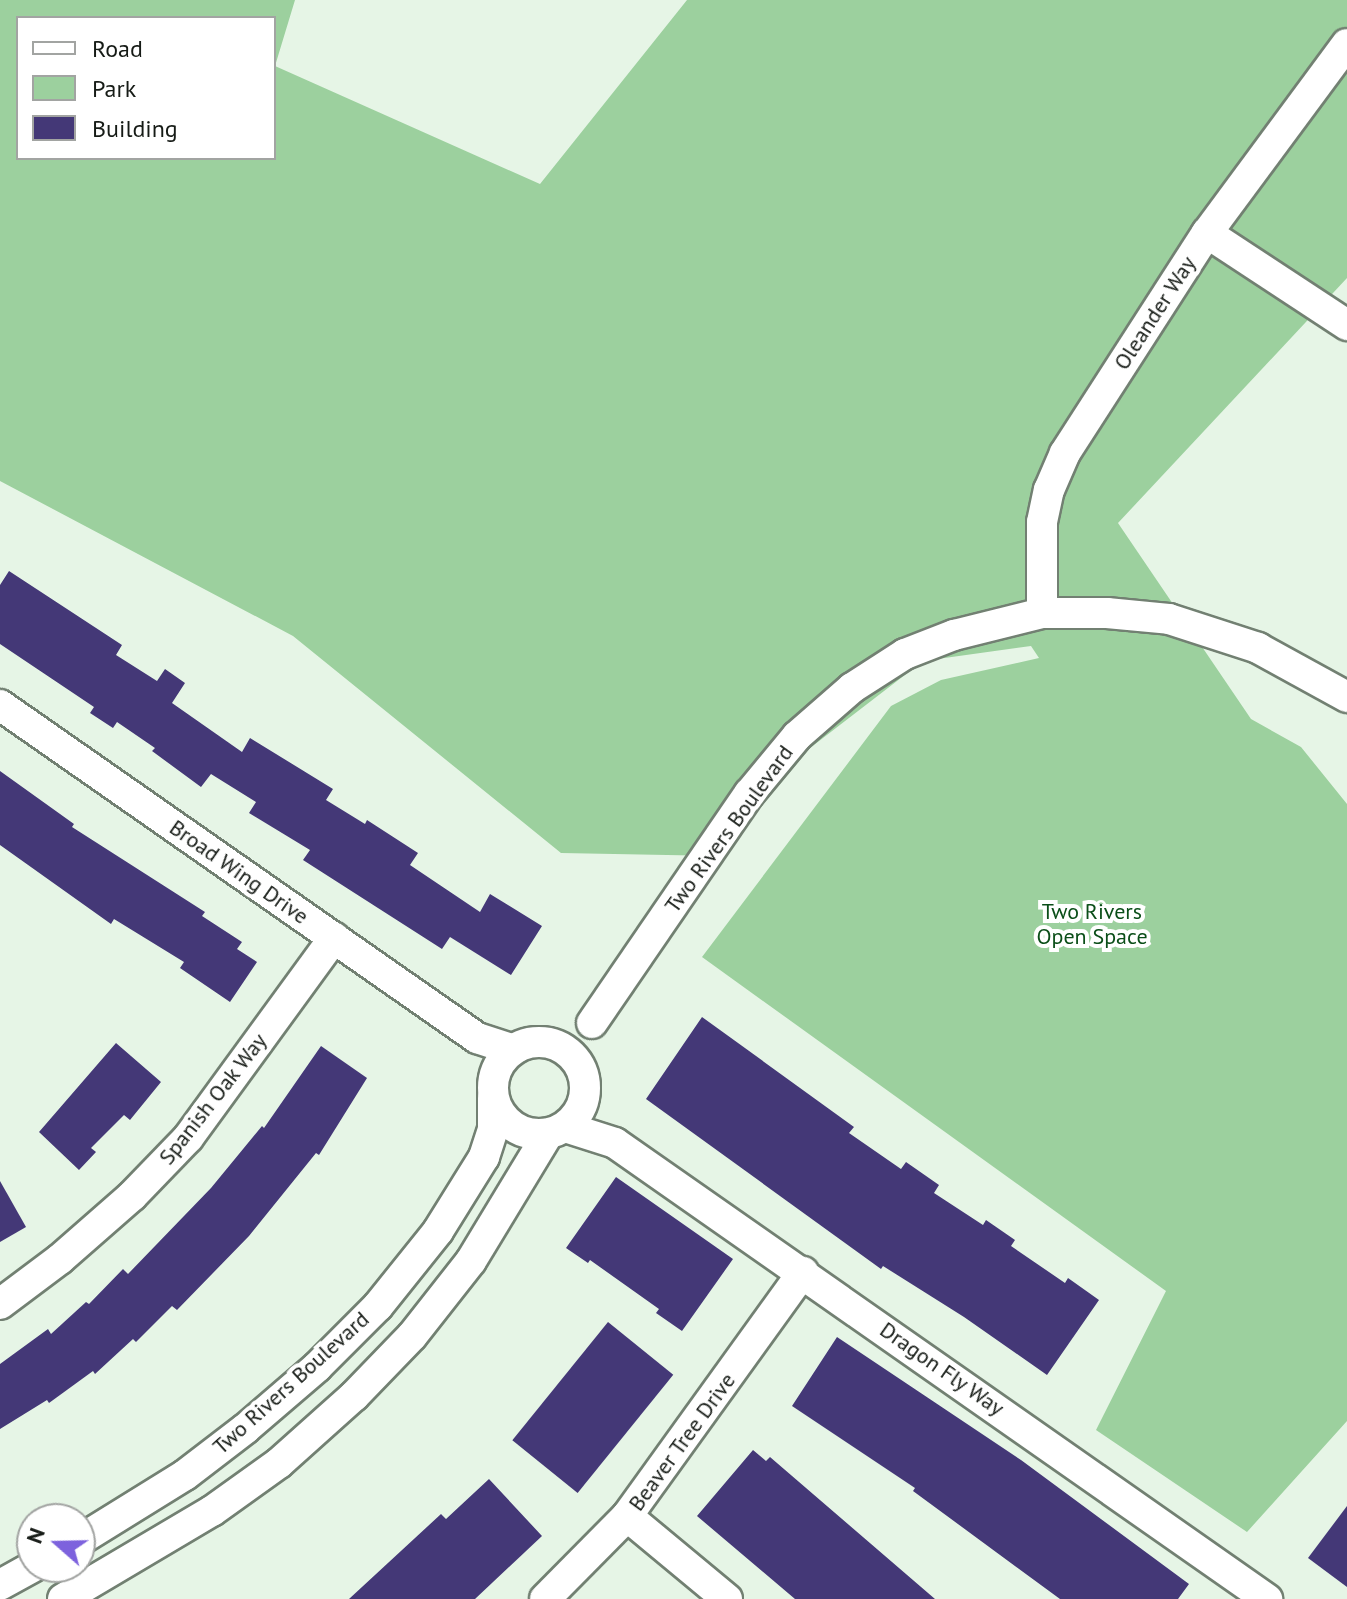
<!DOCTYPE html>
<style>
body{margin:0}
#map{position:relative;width:1347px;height:1599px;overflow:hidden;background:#e6f5e6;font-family:"PT Sans",sans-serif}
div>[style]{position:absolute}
.green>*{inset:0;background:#9cd09e}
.building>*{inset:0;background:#443877;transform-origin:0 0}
.roads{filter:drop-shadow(2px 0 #728072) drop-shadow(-2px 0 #728072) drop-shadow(0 2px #728072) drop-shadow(0 -2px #728072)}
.street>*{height:30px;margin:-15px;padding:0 15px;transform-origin:15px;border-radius:15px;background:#fff}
.street>.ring{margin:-15px;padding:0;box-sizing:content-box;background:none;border:30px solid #fff;border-radius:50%}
span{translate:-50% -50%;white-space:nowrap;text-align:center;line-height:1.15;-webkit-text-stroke:8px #fff;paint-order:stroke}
.street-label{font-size:22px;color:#161b16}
.park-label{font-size:22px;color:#0a4e18}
.legend{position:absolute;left:16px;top:16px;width:260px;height:144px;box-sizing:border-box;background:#fff;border:2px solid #a2a4a2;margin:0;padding:10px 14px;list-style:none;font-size:24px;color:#161b16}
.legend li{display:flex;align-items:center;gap:16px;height:40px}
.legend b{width:40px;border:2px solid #a2a4a2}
.north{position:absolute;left:16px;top:1503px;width:80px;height:80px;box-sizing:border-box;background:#fff;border:2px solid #a2a4a2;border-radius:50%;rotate:290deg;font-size:22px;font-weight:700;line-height:32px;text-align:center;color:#161b16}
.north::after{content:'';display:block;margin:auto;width:28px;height:36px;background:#7d62dd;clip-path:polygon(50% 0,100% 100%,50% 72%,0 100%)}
</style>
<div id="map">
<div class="green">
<i style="clip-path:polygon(evenodd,0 0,295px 0,275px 66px,540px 184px,687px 0,1347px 0,1347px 278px,1118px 523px,1251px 719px,1301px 747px,1347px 804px,1347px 1421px,1247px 1532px,1096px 1430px,1166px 1291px,702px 957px,891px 706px,941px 680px,1039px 658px,1031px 646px,923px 661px,810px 748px,720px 856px,561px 853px,293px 636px,0 481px,0 0,18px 18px,274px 18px,274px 158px,18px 158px,18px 18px)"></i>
</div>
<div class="building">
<i style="clip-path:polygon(9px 571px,122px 645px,116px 655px,157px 681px,165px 669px,185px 683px,172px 703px,242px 752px,250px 738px,333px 789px,326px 800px,365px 824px,367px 820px,418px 853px,410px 865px,480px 912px,490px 894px,542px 926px,511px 975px,450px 937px,442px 949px,303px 860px,310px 850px,249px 813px,256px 802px,211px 774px,201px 787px,152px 751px,155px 748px,117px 722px,113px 728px,90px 713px,94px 707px,0 644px,0 585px)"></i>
<i style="clip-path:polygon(0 771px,74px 824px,72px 827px,205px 912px,202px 916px,242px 942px,237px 949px,257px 962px,230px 1002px,180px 968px,184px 962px,114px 919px,111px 924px,0 845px)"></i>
<i style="clip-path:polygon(702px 1017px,854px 1127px,849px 1133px,901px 1169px,906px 1162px,939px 1185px,934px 1193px,983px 1225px,986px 1220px,1015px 1240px,1011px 1246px,1065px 1283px,1068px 1278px,1099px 1300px,1047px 1375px,964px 1317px,883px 1266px,881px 1269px,646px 1099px)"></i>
<i style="clip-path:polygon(116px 1043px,161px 1082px,130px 1120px,124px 1115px,91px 1148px,96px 1152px,79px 1170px,39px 1132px)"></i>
<i style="clip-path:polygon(321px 1046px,367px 1078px,319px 1155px,316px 1153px,249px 1236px,177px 1310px,172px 1306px,136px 1342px,133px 1339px,95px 1374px,93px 1371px,49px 1403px,47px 1400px,0 1429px,0 1364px,48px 1329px,51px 1334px,86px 1302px,89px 1304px,123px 1269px,128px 1274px,211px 1188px,262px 1126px,264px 1128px)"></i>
<i style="clip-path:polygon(616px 1177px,733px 1259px,682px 1331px,656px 1313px,659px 1309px,590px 1260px,588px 1263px,566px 1248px)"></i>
<i style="clip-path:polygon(0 1181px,26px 1227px,0 1242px)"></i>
<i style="left:608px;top:1322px;width:84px;height:152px;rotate:39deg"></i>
<i style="clip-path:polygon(837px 1337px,1021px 1460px,1189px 1584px,1178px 1599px,1060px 1599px,913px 1491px,915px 1488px,792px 1406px)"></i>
<i style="clip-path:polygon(753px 1450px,766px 1461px,770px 1457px,935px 1599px,795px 1599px,697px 1516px)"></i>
<i style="clip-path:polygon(489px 1479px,542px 1536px,475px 1599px,349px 1599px,441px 1514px,446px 1519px)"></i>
<i style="clip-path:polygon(1347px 1506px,1347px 1587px,1308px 1558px)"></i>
</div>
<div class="roads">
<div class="street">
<i style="left:1207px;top:233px;width:168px;rotate:33.3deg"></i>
<i style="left:1042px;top:613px;width:91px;rotate:-90deg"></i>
<i style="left:1042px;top:522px;width:33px;rotate:-78deg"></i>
<i style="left:1049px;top:490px;width:40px;rotate:-66.6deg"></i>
<i style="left:1065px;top:453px;width:262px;rotate:-57.2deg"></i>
<i style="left:1207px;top:233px;width:235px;rotate:-53.5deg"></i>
<i style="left:0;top:705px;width:582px;rotate:34.92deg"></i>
<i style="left:477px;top:1038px;width:38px;rotate:18deg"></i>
<i style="left:592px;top:1023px;width:278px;rotate:-55.6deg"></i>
<i style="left:749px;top:794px;width:75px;rotate:-50.4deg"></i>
<i style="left:797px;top:736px;width:73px;rotate:-41.1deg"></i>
<i style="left:852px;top:688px;width:63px;rotate:-32.7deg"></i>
<i style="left:905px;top:654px;width:53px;rotate:-21.2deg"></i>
<i style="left:954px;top:635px;width:91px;rotate:-14deg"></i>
<i style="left:1042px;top:613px;width:65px"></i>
<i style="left:1107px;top:613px;width:62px;rotate:5.5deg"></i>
<i style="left:1169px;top:619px;width:94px;rotate:18deg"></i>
<i style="left:1258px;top:648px;width:102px;rotate:28.8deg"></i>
<i class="ring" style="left:493px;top:1042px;width:62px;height:62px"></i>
<i style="left:565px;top:1127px;width:52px;rotate:17.7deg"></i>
<i style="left:615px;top:1143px;width:796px;rotate:34.97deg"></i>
<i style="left:0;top:1304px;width:75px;rotate:-36.9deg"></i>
<i style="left:60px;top:1259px;width:96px;rotate:-41.2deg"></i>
<i style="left:132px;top:1196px;width:81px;rotate:-46deg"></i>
<i style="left:188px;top:1138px;width:248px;rotate:-53.9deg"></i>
<i style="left:627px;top:1516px;width:130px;rotate:39.7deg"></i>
<i style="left:80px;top:1540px;width:123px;rotate:-31.8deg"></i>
<i style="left:185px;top:1475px;width:76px;rotate:-37.5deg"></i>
<i style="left:245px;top:1429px;width:95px;rotate:-40.7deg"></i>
<i style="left:317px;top:1367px;width:86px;rotate:-45deg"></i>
<i style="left:378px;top:1306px;width:96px;rotate:-51.3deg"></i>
<i style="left:438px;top:1231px;width:87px;rotate:-58.1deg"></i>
<i style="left:484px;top:1157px;width:29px;rotate:-72deg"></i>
<i style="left:493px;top:1129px;width:31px;rotate:-90deg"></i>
<i style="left:0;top:1585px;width:37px;rotate:-29deg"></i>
<i style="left:63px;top:1599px;width:173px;rotate:-30.6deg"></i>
<i style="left:212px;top:1511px;width:82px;rotate:-35.6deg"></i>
<i style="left:279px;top:1463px;width:101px;rotate:-41.8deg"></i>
<i style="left:354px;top:1396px;width:83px;rotate:-46deg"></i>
<i style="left:412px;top:1336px;width:95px;rotate:-51.8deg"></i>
<i style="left:471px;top:1261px;width:149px;rotate:-58.8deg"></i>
<i style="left:545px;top:1599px;width:117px;rotate:-45.3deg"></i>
<i style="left:627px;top:1516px;width:301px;rotate:-54.2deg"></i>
</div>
</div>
<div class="street-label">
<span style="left:1155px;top:313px;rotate:-57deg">Oleander Way</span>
<span style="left:729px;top:829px;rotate:-54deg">Two Rivers Boulevard</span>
<span style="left:239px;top:872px;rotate:35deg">Broad Wing Drive</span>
<span style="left:213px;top:1099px;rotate:-52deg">Spanish Oak Way</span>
<span style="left:942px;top:1369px;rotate:35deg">Dragon Fly Way</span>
<span style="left:291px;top:1383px;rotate:-42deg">Two Rivers Boulevard</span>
<span style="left:682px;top:1442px;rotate:-54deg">Beaver Tree Drive</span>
</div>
<div class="park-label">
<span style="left:1092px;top:924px">Two Rivers<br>Open Space</span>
</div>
<ul class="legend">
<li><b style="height:10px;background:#fff"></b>Road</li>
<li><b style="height:22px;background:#9cd09e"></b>Park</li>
<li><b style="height:22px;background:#443877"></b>Building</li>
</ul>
<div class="north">N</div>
</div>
